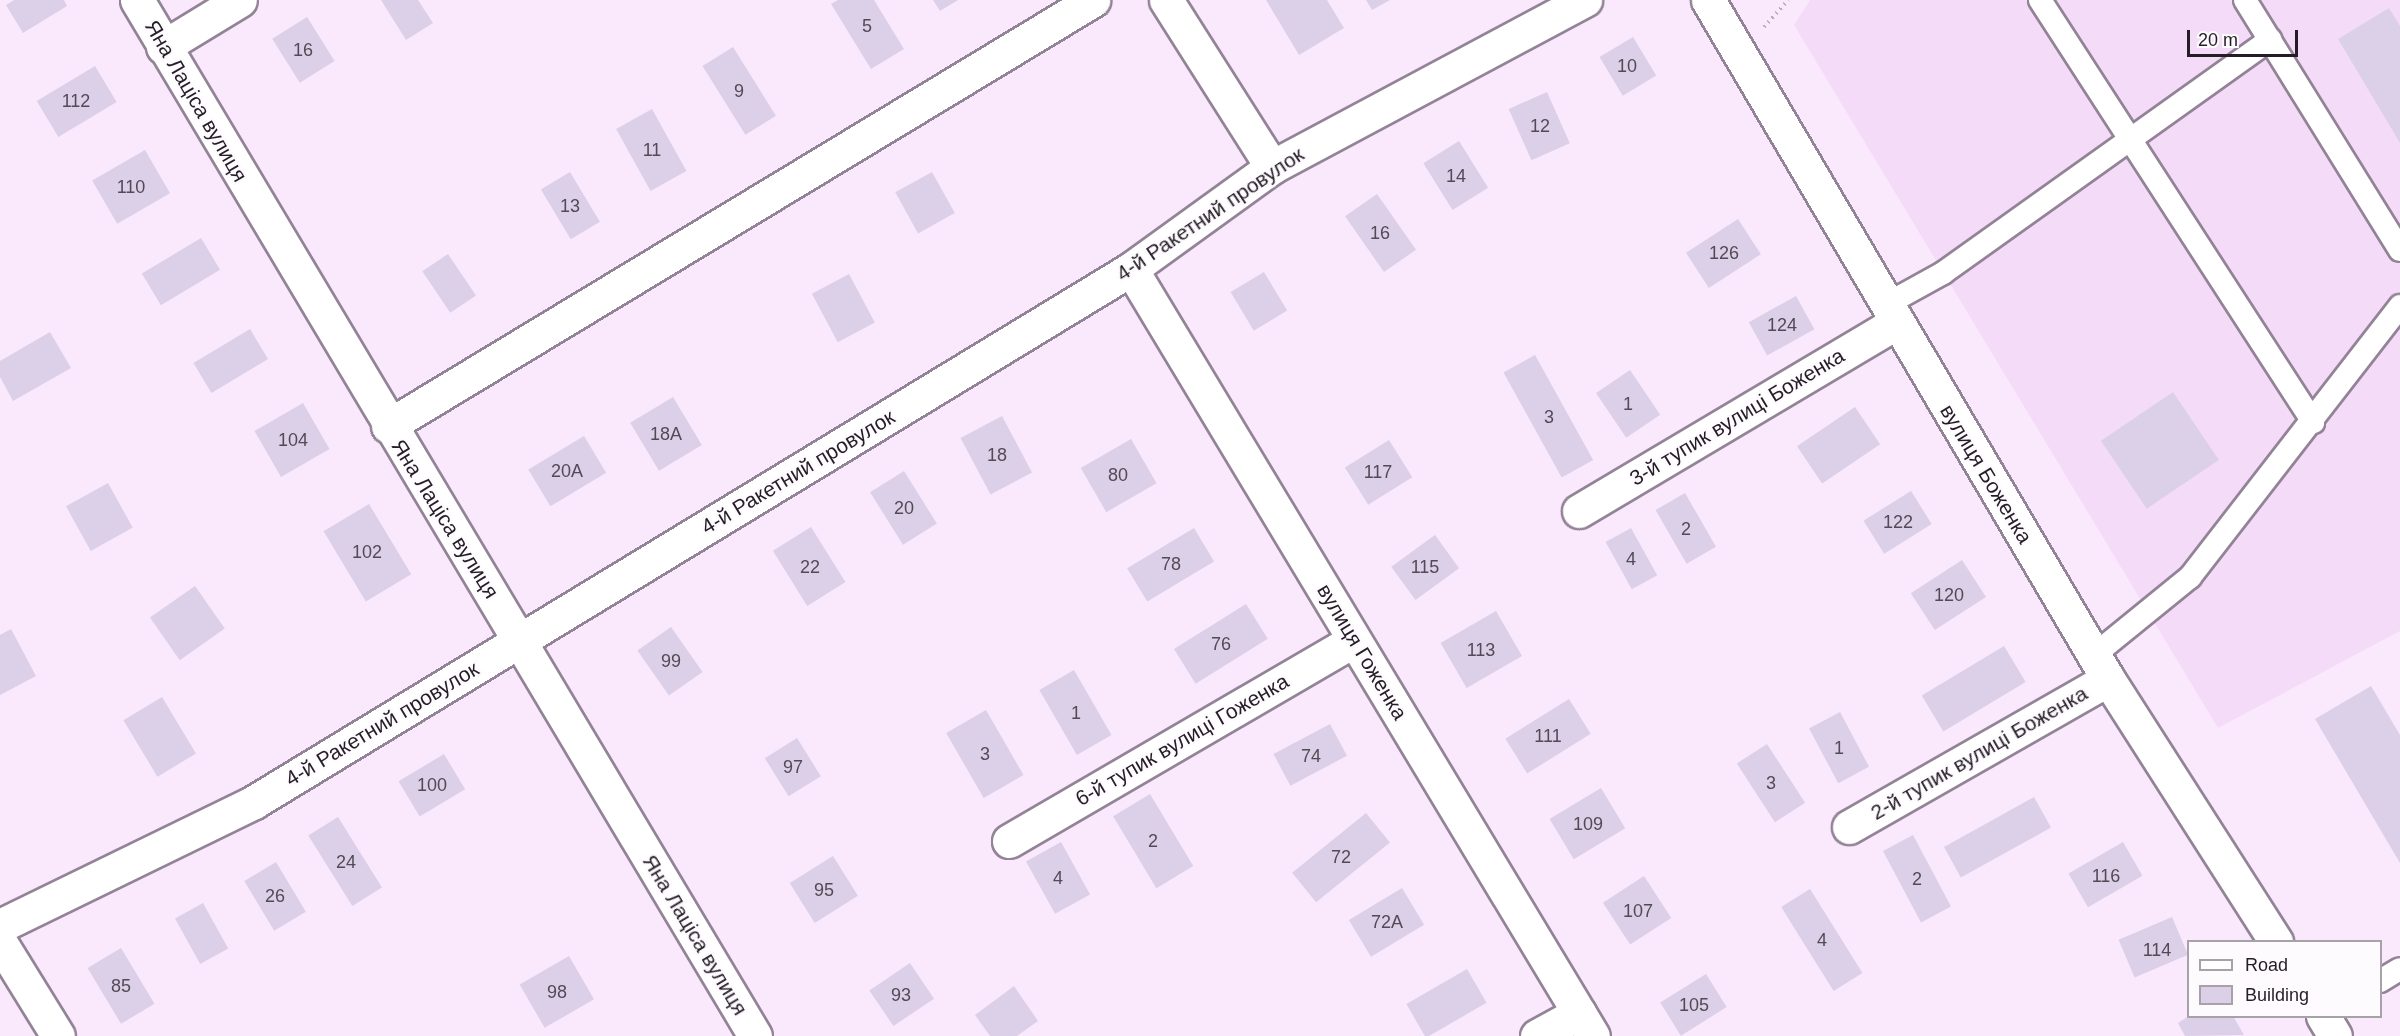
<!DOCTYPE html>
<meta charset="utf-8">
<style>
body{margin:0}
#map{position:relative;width:2400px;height:1036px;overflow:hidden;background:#fae8fd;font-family:Helvetica,sans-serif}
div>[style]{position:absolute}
.built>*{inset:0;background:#f4dcf8}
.building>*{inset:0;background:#dcd0e8;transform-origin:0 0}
.path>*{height:4px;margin-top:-2px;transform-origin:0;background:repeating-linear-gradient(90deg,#b9abbc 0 1.5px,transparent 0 6px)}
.roads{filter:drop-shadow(2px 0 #938396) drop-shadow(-2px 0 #938396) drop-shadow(0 2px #938396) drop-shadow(0 -2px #938396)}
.service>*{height:22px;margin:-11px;padding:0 11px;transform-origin:11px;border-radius:11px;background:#fff}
.minor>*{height:33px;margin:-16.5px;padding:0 16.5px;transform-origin:16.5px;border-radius:16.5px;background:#fff}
span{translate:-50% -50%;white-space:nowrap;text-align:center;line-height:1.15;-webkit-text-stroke:5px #fefbff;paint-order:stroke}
.number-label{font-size:18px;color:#524a56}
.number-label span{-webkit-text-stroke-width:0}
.street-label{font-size:21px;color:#241d25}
.legend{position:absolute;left:2187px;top:940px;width:195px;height:78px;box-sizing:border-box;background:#fefbff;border:2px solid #a7a2a8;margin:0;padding:8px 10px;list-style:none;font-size:18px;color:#241d25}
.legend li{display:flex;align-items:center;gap:12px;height:30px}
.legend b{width:30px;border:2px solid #a7a2a8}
.scale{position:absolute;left:2187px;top:30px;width:111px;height:27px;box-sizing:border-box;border:3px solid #241d25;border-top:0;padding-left:8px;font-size:18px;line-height:21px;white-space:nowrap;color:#241d25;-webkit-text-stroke:4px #fefbff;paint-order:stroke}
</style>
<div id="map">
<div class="built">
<i style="clip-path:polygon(1810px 0,2400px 0,2400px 631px,2218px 728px,1794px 25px)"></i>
</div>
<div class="building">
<i style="clip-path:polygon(14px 0,64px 0,67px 6px,23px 33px,6px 5px)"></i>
<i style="clip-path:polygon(381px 0,418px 0,433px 23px,406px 40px)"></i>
<i style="clip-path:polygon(838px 0,874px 0,904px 49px,871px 69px,831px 4px)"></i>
<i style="clip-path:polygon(933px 0,958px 0,940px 11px)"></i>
<i style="clip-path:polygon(1266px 0,1327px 0,1344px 28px,1299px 55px)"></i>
<i style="clip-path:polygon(1366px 0,1390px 0,1372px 10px)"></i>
<i style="clip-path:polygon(2389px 8px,2400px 26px,2400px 143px,2338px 39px)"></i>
<i style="left:307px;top:17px;width:52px;height:41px;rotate:58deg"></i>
<i style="left:1633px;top:37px;width:45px;height:39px;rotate:59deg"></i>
<i style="left:733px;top:47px;width:81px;height:36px;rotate:58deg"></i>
<i style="left:95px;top:66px;width:42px;height:68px;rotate:59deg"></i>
<i style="left:1547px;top:92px;width:56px;height:42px;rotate:66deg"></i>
<i style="left:652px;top:109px;width:71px;height:41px;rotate:61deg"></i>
<i style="left:1459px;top:141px;width:55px;height:42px;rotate:58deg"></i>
<i style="left:145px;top:150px;width:50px;height:61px;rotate:60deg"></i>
<i style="left:570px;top:172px;width:58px;height:34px;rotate:59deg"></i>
<i style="left:932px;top:172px;width:47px;height:42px;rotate:61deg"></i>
<i style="left:1377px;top:194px;width:68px;height:39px;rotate:55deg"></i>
<i style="left:1738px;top:219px;width:42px;height:62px;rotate:57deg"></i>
<i style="left:201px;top:238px;width:37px;height:69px;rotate:59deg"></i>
<i style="left:448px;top:254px;width:50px;height:31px;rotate:56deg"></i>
<i style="left:1264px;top:272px;width:45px;height:39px;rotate:59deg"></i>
<i style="left:849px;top:274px;width:55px;height:42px;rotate:62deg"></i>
<i style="left:1796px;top:296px;width:38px;height:54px;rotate:61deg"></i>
<i style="left:250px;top:329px;width:35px;height:66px;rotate:59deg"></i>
<i style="clip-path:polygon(50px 332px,71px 368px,13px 401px,0 377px,0 361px)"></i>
<i style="left:1535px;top:355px;width:120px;height:36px;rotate:61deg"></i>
<i style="left:1630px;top:370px;width:54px;height:41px;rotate:56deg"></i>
<i style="left:2173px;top:392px;width:82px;height:87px;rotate:56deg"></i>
<i style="left:673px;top:397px;width:56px;height:50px;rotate:59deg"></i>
<i style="left:303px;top:403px;width:53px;height:56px;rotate:60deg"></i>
<i style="left:1855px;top:407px;width:45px;height:70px;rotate:56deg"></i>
<i style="left:1002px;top:416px;width:64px;height:47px;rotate:62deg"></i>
<i style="left:584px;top:436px;width:43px;height:65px;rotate:59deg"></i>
<i style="left:1131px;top:439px;width:51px;height:58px;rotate:60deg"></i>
<i style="left:1389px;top:440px;width:44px;height:52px;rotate:58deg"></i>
<i style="left:904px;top:471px;width:62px;height:40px;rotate:58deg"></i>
<i style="left:108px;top:483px;width:51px;height:48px;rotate:61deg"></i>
<i style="left:1911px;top:491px;width:39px;height:56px;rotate:58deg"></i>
<i style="left:1685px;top:493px;width:62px;height:34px;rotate:60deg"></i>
<i style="left:369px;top:504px;width:82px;height:53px;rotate:59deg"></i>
<i style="left:811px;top:527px;width:65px;height:45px;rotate:58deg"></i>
<i style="left:1194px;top:528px;width:39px;height:78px;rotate:59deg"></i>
<i style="left:1631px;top:528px;width:54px;height:29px;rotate:61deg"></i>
<i style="left:1435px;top:535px;width:41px;height:54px;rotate:54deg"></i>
<i style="left:1962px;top:560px;width:44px;height:61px;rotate:57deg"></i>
<i style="left:195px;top:586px;width:52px;height:55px;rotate:55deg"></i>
<i style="left:1246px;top:604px;width:41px;height:85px;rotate:58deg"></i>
<i style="left:1496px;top:611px;width:52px;height:64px;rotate:60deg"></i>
<i style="left:671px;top:627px;width:55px;height:41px;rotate:55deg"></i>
<i style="clip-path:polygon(11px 629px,36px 676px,0 695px,0 635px)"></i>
<i style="left:2004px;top:646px;width:42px;height:96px;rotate:59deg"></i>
<i style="left:1074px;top:670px;width:75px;height:40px;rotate:60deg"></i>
<i style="clip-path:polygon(2371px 686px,2400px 735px,2400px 863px,2315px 719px)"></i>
<i style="left:162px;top:697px;width:66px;height:45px;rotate:59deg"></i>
<i style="left:1569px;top:699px;width:41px;height:75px;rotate:58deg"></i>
<i style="left:986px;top:710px;width:75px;height:46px;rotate:60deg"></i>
<i style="left:1840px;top:712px;width:62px;height:35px;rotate:62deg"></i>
<i style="left:1330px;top:724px;width:36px;height:64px;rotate:62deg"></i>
<i style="left:797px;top:738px;width:45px;height:38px;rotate:58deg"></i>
<i style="left:1767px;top:744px;width:70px;height:36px;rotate:57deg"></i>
<i style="left:444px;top:754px;width:41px;height:53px;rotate:59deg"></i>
<i style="left:1601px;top:788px;width:47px;height:60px;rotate:59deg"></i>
<i style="left:1150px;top:794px;width:84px;height:43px;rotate:59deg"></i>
<i style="left:2034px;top:797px;width:35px;height:103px;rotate:61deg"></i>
<i style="left:1366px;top:813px;width:38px;height:95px;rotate:51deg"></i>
<i style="left:338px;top:817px;width:83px;height:35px;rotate:58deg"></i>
<i style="left:1913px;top:835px;width:81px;height:34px;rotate:62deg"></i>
<i style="left:1061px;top:842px;width:60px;height:40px;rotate:61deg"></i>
<i style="left:2123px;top:842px;width:39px;height:63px;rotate:60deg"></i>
<i style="left:833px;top:856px;width:47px;height:51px;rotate:58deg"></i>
<i style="left:276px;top:862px;width:58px;height:37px;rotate:59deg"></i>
<i style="left:1644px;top:876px;width:50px;height:49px;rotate:57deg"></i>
<i style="left:1402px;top:888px;width:43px;height:62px;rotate:59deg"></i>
<i style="left:1810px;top:889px;width:99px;height:34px;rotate:58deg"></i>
<i style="left:203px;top:903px;width:52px;height:32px;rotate:61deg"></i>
<i style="left:2172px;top:917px;width:41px;height:58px;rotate:67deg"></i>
<i style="left:121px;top:948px;width:65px;height:39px;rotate:59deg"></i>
<i style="left:569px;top:956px;width:50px;height:57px;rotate:60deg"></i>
<i style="left:910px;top:963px;width:43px;height:49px;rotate:56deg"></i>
<i style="left:1467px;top:969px;width:39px;height:70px;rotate:60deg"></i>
<i style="left:1706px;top:974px;width:39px;height:54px;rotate:58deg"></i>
<i style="clip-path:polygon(1014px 986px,1038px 1021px,1017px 1036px,990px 1036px,975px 1015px)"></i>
<i style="clip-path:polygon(2189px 1016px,2233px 1016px,2244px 1035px,2185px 1036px,2178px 1023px)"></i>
</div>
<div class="path">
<i style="left:1764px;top:27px;width:36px;rotate:-48deg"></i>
</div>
<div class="roads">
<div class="service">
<i style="left:2040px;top:0;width:503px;rotate:57.1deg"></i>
<i style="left:2245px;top:0;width:294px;rotate:58.2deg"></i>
<i style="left:1885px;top:305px;width:66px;rotate:-28.9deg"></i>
<i style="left:1943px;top:273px;width:402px;rotate:-35.5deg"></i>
<i style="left:2094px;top:655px;width:124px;rotate:-39.1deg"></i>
<i style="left:2190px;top:577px;width:343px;rotate:-52.2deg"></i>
<i style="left:2380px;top:981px;width:23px;rotate:-31deg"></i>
</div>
<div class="minor">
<i style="left:137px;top:0;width:1206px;rotate:59.18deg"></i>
<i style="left:1166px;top:0;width:198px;rotate:57.6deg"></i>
<i style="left:1708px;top:0;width:788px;rotate:59.5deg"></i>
<i style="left:2108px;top:679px;width:312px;rotate:57.4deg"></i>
<i style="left:163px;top:47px;width:90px;rotate:-31.4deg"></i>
<i style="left:1131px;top:269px;width:895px;rotate:58.94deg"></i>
<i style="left:388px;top:426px;width:824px;rotate:-31.14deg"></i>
<i style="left:1579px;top:511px;width:369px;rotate:-30.7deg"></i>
<i style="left:1849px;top:827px;width:298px;rotate:-29.7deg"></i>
<i style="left:1009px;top:841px;width:399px;rotate:-30.2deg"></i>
<i style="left:0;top:926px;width:283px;rotate:-26deg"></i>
<i style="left:254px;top:802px;width:1026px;rotate:-31.29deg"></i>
<i style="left:1131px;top:269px;width:174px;rotate:-35.9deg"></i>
<i style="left:1272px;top:167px;width:355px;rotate:-28.1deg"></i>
<i style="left:0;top:942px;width:110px;rotate:58.3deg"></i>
<i style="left:2323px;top:1016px;width:23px;rotate:59deg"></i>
<i style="left:1537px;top:1036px;width:48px;rotate:-28.7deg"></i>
</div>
</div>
<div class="number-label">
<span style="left:867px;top:26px">5</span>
<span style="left:303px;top:50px">16</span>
<span style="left:1627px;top:66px">10</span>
<span style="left:739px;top:91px">9</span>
<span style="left:76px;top:101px">112</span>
<span style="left:1540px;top:126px">12</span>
<span style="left:652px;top:150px">11</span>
<span style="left:1456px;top:176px">14</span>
<span style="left:131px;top:187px">110</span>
<span style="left:570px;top:206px">13</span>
<span style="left:1380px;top:233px">16</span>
<span style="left:1724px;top:253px">126</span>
<span style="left:1782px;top:325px">124</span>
<span style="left:1628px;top:404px">1</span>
<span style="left:1549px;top:417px">3</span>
<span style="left:666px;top:434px">18А</span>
<span style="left:293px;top:440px">104</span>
<span style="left:997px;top:455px">18</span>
<span style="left:567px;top:471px">20А</span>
<span style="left:1378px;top:472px">117</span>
<span style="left:1118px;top:475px">80</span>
<span style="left:904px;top:508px">20</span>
<span style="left:1898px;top:522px">122</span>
<span style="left:1686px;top:529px">2</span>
<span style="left:367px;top:552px">102</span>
<span style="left:1631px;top:559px">4</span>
<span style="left:1171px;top:564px">78</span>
<span style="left:810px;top:567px">22</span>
<span style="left:1425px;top:567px">115</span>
<span style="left:1949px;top:595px">120</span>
<span style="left:1221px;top:644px">76</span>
<span style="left:1481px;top:650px">113</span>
<span style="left:671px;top:661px">99</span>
<span style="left:1076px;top:713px">1</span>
<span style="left:1548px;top:736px">111</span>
<span style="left:1839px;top:748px">1</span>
<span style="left:985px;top:754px">3</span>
<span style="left:1311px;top:756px">74</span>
<span style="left:793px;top:767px">97</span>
<span style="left:1771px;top:783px">3</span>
<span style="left:432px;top:785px">100</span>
<span style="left:1588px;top:824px">109</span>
<span style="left:1153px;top:841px">2</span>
<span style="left:1341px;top:857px">72</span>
<span style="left:346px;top:862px">24</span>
<span style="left:2106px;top:876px">116</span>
<span style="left:1058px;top:878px">4</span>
<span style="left:1917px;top:879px">2</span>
<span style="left:824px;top:890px">95</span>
<span style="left:275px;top:896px">26</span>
<span style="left:1638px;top:911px">107</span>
<span style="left:1387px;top:922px">72А</span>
<span style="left:1822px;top:940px">4</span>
<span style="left:2157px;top:950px">114</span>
<span style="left:121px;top:986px">85</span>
<span style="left:557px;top:992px">98</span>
<span style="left:901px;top:995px">93</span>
<span style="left:1694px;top:1005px">105</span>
</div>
<div class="street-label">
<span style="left:196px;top:101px;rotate:60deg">Яна Лаціса вулиця</span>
<span style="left:1210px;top:214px;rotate:-34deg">4-й Ракетний провулок</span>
<span style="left:1737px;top:417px;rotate:-31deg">3-й тупик вулиці Боженка</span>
<span style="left:798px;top:472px;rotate:-31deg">4-й Ракетний провулок</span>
<span style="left:1986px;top:474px;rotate:59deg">вулиця Боженка</span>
<span style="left:445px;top:519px;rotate:58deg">Яна Лаціса вулиця</span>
<span style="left:1362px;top:652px;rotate:59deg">вулиця Гоженка</span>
<span style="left:382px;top:724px;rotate:-31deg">4-й Ракетний провулок</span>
<span style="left:1182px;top:740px;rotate:-30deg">6-й тупик вулиці Гоженка</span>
<span style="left:1979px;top:753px;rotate:-30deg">2-й тупик вулиці Боженка</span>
<span style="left:695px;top:935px;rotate:59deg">Яна Лаціса вулиця</span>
</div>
<ul class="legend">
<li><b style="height:8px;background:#fff"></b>Road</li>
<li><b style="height:16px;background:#dcd0e8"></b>Building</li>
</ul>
<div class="scale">20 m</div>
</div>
